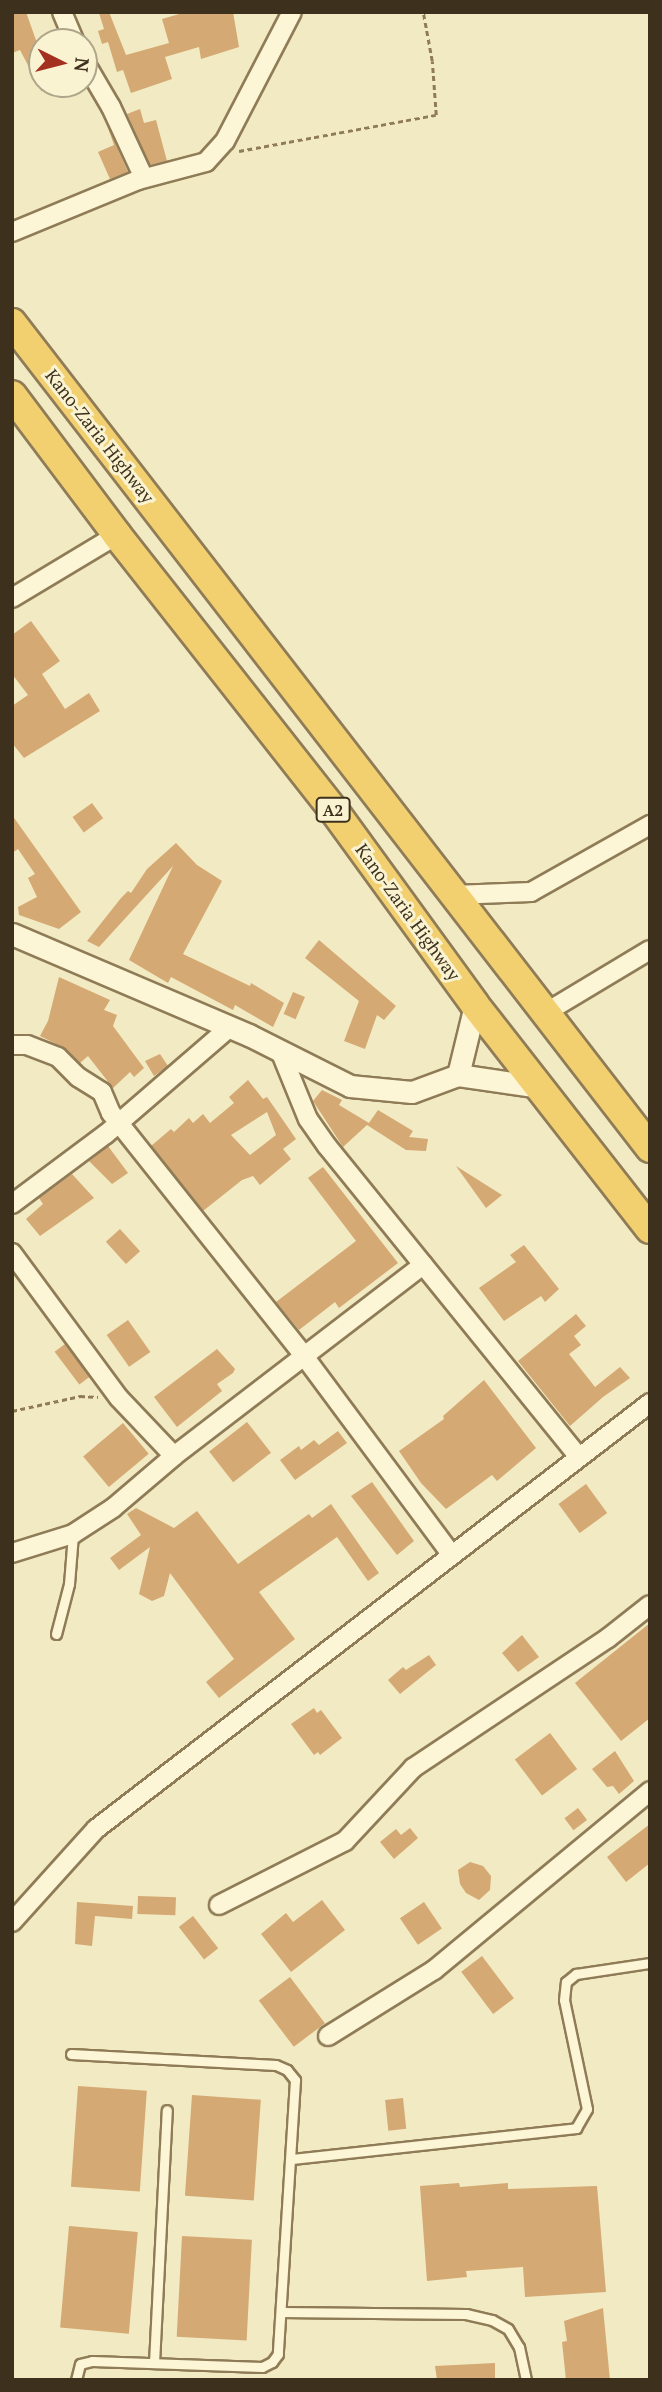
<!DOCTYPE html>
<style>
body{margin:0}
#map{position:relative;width:662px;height:2392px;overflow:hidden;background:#f2eac2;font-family:"PT Serif",serif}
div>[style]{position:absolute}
.building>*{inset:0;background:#d4a974;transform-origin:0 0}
.path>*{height:2.5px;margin-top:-1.25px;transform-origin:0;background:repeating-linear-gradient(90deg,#8f7c57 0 5px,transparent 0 8.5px)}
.roads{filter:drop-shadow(2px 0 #8f7c57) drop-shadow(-2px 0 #8f7c57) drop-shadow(0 2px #8f7c57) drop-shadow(0 -2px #8f7c57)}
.service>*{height:9px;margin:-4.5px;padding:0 4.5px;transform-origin:4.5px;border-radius:4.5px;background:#fcf6d6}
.minor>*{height:18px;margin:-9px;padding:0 9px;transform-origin:9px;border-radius:9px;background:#fcf6d6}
.tertiary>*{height:21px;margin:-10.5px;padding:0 10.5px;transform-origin:10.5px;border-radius:10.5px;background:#fcf6d6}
.trunk>*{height:28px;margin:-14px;padding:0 14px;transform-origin:14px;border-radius:14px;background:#f2d070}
span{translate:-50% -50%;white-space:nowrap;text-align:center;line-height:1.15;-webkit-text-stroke:6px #f9f3d2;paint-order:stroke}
.shield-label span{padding:2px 5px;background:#f9f3d2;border:2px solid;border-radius:5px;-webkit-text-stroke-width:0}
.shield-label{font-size:16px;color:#3d301d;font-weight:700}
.street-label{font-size:18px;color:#3d301d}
.frame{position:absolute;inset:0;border:14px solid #3d301d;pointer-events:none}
.north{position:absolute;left:28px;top:28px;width:70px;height:70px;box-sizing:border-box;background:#f9f3d2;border:2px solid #aea58a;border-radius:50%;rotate:96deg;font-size:19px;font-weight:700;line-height:28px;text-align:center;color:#3d301d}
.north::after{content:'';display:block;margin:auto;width:24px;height:32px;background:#a43020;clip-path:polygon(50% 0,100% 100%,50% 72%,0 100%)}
</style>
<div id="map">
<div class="building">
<i style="clip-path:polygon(12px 12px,26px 12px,37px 43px,42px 41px,42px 92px,20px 50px,12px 53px)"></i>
<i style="clip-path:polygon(109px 12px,126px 55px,169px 43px,162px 19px,186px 12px,233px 12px,239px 47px,201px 59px,199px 47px,165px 57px,172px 79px,131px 93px,123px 70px,117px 72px,108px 42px,102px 44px,98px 31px,104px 29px,99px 13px)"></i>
<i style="clip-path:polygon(140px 109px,144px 123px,156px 120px,167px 161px,150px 165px,127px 114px)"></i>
<i style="clip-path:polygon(107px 125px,128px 172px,110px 179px,98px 152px,114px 145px)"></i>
<i style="clip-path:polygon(31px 621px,60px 661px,42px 674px,65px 709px,89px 693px,100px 711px,24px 758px,12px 743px,12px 706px,28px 695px,12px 674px,12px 635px)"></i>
<i style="left:92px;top:803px;width:19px;height:24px;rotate:54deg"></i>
<i style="clip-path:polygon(12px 815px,81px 912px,59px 929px,19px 915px,18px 907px,37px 897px,28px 878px,35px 874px,18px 849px,12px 853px)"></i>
<i style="clip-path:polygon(176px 843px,197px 865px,222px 881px,183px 954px,250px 986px,251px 983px,284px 1003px,273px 1027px,235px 1005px,233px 1010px,171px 977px,168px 983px,129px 960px,173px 866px,99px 947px,87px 941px,121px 898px,128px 891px,131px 893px,147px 869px)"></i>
<i style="clip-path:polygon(319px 940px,396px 1006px,384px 1020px,377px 1015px,365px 1049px,344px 1041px,359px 1001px,305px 958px)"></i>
<i style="clip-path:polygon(59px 977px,110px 1000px,104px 1010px,117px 1015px,113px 1026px,144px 1068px,134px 1077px,130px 1072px,113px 1088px,88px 1056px,80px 1063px,66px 1049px,40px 1036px,48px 1021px)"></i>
<i style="left:293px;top:992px;width:13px;height:24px;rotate:23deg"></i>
<i style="clip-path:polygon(160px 1054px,168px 1066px,154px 1076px,145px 1061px)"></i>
<i style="clip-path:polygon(evenodd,248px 1080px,263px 1099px,267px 1097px,296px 1139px,283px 1149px,291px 1159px,260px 1185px,253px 1176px,242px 1180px,203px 1211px,151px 1146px,171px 1129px,174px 1132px,189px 1118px,193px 1123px,203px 1114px,210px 1123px,234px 1103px,229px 1097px,248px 1080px,267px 1112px,276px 1135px,250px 1155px,231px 1135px,267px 1112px)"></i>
<i style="clip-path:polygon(322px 1090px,342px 1100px,339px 1105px,369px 1123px,378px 1110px,413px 1131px,409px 1137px,428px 1139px,426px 1151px,406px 1150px,367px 1125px,343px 1147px,313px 1101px)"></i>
<i style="clip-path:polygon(108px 1146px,128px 1173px,112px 1184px,89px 1161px)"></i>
<i style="clip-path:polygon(456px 1166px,502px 1195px,486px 1208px)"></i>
<i style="clip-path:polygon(323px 1167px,398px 1263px,339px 1308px,335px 1302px,299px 1330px,276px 1302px,356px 1241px,308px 1178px)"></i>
<i style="clip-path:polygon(72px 1174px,94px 1198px,40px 1236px,26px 1219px,43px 1204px,39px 1198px)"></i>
<i style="left:120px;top:1229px;width:30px;height:19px;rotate:48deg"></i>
<i style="clip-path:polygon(524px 1245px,559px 1289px,545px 1302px,541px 1296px,504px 1321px,479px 1288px,516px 1262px,510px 1255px)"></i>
<i style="clip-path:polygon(576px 1314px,586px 1326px,574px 1336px,581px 1345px,569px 1354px,595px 1387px,620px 1367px,630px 1378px,603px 1397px,570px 1426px,518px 1361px)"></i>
<i style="left:128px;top:1320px;width:39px;height:26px;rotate:55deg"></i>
<i style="left:65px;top:1344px;width:41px;height:13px;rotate:53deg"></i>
<i style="clip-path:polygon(217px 1349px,235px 1369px,233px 1373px,217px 1384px,222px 1391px,177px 1427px,154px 1397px)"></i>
<i style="clip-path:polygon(484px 1380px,536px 1448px,497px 1481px,492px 1475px,446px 1509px,421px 1483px,399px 1451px,444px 1419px,443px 1416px)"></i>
<i style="left:247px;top:1422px;width:39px;height:48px;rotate:52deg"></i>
<i style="left:123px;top:1423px;width:40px;height:52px;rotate:50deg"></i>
<i style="clip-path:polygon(338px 1431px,347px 1443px,295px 1480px,280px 1460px,299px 1446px,301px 1450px,314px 1440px,319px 1445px)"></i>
<i style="clip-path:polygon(372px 1482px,414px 1541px,397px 1555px,351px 1496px)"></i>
<i style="left:586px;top:1484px;width:36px;height:34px;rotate:54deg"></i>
<i style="clip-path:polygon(331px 1504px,379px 1573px,368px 1581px,337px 1537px,259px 1592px,295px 1639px,219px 1698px,206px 1682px,234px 1659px,170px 1573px,164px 1596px,152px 1601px,139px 1594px,150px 1547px,119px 1570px,110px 1558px,141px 1535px,127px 1514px,136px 1508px,174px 1528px,197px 1511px,238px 1564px,309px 1514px,312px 1518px)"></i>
<i style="clip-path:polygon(650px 1623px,650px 1718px,621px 1741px,575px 1683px)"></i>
<i style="clip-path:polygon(522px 1635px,539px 1657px,518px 1672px,502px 1653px)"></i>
<i style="clip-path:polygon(429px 1655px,436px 1665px,400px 1694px,388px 1680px,403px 1667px,406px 1670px)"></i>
<i style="clip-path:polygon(314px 1708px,317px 1713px,321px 1710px,342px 1738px,320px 1755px,318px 1752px,314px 1755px,291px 1724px)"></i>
<i style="left:550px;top:1733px;width:45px;height:44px;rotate:53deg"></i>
<i style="clip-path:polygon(615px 1751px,634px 1781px,619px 1794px,613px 1786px,607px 1787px,592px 1769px)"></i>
<i style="left:578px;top:1808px;width:15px;height:17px;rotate:53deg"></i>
<i style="clip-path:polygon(650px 1824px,650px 1863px,626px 1882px,607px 1857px)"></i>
<i style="clip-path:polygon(410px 1828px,418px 1838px,394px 1859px,380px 1842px,396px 1829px,401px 1835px)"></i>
<i style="clip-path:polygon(470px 1862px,483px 1866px,491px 1876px,490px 1890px,479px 1900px,466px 1893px,460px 1884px,458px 1870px)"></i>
<i style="left:138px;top:1896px;width:38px;height:18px;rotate:2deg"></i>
<i style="clip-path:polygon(322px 1900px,345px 1930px,291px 1972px,261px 1934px,286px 1913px,293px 1922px)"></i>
<i style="clip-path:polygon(77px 1902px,133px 1906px,132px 1919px,95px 1916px,92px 1946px,75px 1944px)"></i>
<i style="left:424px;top:1902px;width:32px;height:29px;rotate:56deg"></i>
<i style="left:193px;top:1916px;width:41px;height:18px;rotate:52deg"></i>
<i style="left:482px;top:1956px;width:53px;height:26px;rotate:53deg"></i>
<i style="left:290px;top:1977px;width:58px;height:39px;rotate:53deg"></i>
<i style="left:78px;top:2086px;width:69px;height:101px;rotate:4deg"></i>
<i style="left:192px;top:2095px;width:69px;height:101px;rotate:4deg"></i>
<i style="left:403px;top:2098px;width:31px;height:18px;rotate:84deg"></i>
<i style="clip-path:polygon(459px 2183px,460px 2187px,508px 2183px,508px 2189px,597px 2186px,606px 2292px,525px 2297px,523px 2267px,466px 2271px,467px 2277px,427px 2281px,420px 2186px)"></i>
<i style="left:69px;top:2226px;width:69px;height:102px;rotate:5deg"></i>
<i style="left:182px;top:2236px;width:70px;height:101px;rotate:3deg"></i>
<i style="clip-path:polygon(603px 2308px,610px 2380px,566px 2380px,562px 2342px,567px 2341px,564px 2321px)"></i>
<i style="clip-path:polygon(495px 2363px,495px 2380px,437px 2380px,435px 2366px)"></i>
</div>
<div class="path">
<i style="left:239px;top:151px;width:200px;rotate:-10.4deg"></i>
<i style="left:436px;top:115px;width:54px;rotate:-94.2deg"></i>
<i style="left:432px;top:61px;width:50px;rotate:-100.4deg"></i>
<i style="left:12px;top:1411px;width:70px;rotate:-12.4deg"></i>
<i style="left:80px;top:1396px;width:18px;rotate:3deg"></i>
</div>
<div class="roads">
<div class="service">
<i style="left:56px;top:1634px;width:52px;rotate:-75.4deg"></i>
<i style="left:69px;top:1584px;width:50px;rotate:-85.4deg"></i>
<i style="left:71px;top:2054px;width:205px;rotate:3.1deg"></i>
<i style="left:276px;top:2065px;width:12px;rotate:24deg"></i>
<i style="left:287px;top:2070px;width:13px;rotate:51deg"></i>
<i style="left:295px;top:2080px;width:275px;rotate:93.6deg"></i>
<i style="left:278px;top:2354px;width:10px;rotate:127deg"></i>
<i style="left:272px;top:2362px;width:11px;rotate:153deg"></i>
<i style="left:262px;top:2367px;width:170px;rotate:-178deg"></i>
<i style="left:92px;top:2361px;width:12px;rotate:166deg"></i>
<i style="left:80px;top:2364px;width:16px;rotate:104deg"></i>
<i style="left:292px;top:2159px;width:286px;rotate:-6.2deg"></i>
<i style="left:576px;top:2128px;width:22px;rotate:-60deg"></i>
<i style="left:587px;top:2109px;width:111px;rotate:-101.9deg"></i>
<i style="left:564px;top:2000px;width:18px;rotate:-84deg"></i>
<i style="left:566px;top:1982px;width:13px;rotate:-39deg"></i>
<i style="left:576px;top:1974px;width:75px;rotate:-8.5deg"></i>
<i style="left:281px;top:2312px;width:185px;rotate:0.6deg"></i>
<i style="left:466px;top:2314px;width:27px;rotate:13deg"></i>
<i style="left:492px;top:2320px;width:18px;rotate:29deg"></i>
<i style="left:508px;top:2329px;width:21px;rotate:59deg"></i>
<i style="left:519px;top:2347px;width:34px;rotate:78deg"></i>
<i style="left:154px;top:2363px;width:253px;rotate:-87.1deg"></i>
</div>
<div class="minor">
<i style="left:62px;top:12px;width:33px;rotate:67deg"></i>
<i style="left:84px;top:61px;width:53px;rotate:59.6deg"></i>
<i style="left:111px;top:107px;width:78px;rotate:65.1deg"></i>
<i style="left:12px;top:232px;width:136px;rotate:-22.4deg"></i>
<i style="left:138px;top:180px;width:70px;rotate:-14.8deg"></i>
<i style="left:206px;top:162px;width:28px;rotate:-48deg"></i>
<i style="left:225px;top:141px;width:145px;rotate:-62.6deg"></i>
<i style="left:12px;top:598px;width:122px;rotate:-31deg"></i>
<i style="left:454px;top:895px;width:77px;rotate:-2.2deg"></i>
<i style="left:531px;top:892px;width:137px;rotate:-29.4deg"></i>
<i style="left:545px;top:1013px;width:122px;rotate:-31deg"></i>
<i style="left:12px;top:1045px;width:15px"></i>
<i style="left:27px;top:1045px;width:33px;rotate:21deg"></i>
<i style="left:58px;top:1057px;width:28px;rotate:45deg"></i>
<i style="left:78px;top:1077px;width:28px;rotate:32deg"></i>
<i style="left:102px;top:1092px;width:23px;rotate:67deg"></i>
<i style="left:111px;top:1113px;width:310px;rotate:51.5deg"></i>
<i style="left:304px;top:1356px;width:248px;rotate:53.4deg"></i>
<i style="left:281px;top:1053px;width:71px;rotate:67.8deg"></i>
<i style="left:308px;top:1119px;width:33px;rotate:55deg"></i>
<i style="left:327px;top:1146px;width:400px;rotate:51deg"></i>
<i style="left:12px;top:1204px;width:117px;rotate:-36.7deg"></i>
<i style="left:106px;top:1134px;width:164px;rotate:-40.8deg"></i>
<i style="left:12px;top:1253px;width:180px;rotate:53.6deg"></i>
<i style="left:119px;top:1398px;width:80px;rotate:46.5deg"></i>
<i style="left:12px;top:1553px;width:64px;rotate:-17.3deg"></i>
<i style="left:73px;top:1534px;width:48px;rotate:-33deg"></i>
<i style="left:113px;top:1508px;width:80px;rotate:-40.4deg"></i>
<i style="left:174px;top:1456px;width:314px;rotate:-37.5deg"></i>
<i style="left:219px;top:1905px;width:141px;rotate:-26.9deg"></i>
<i style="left:345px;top:1841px;width:100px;rotate:-47deg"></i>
<i style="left:413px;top:1768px;width:234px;rotate:-33.7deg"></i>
<i style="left:608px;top:1638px;width:53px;rotate:-38.2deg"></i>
<i style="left:12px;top:1922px;width:125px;rotate:-47.9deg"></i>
<i style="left:96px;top:1829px;width:699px;rotate:-37.56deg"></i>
<i style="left:328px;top:2036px;width:125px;rotate:-31.9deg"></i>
<i style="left:434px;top:1970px;width:281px;rotate:-39.6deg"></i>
</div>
<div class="tertiary">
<i style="left:12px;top:934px;width:258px;rotate:23.1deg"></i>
<i style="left:249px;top:1035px;width:113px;rotate:26.8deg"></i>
<i style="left:350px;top:1086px;width:62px;rotate:5.5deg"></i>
<i style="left:412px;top:1092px;width:49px;rotate:-20.3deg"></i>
<i style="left:458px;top:1075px;width:82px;rotate:8.4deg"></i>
<i style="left:458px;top:1075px;width:72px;rotate:-76.3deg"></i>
</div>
<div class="trunk">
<i style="left:12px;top:323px;width:1043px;rotate:52.28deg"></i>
<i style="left:12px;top:395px;width:175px;rotate:53.1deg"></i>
<i style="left:117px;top:535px;width:352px;rotate:51.8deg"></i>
<i style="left:335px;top:812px;width:238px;rotate:54deg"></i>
<i style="left:475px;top:1005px;width:284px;rotate:52deg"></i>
</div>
</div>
<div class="shield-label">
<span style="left:333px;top:810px">A2</span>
</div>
<div class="street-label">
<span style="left:100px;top:436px;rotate:52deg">Kano-Zaria Highway</span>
<span style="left:408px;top:912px;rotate:54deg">Kano-Zaria Highway</span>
</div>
<div class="frame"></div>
<div class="north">N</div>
</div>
